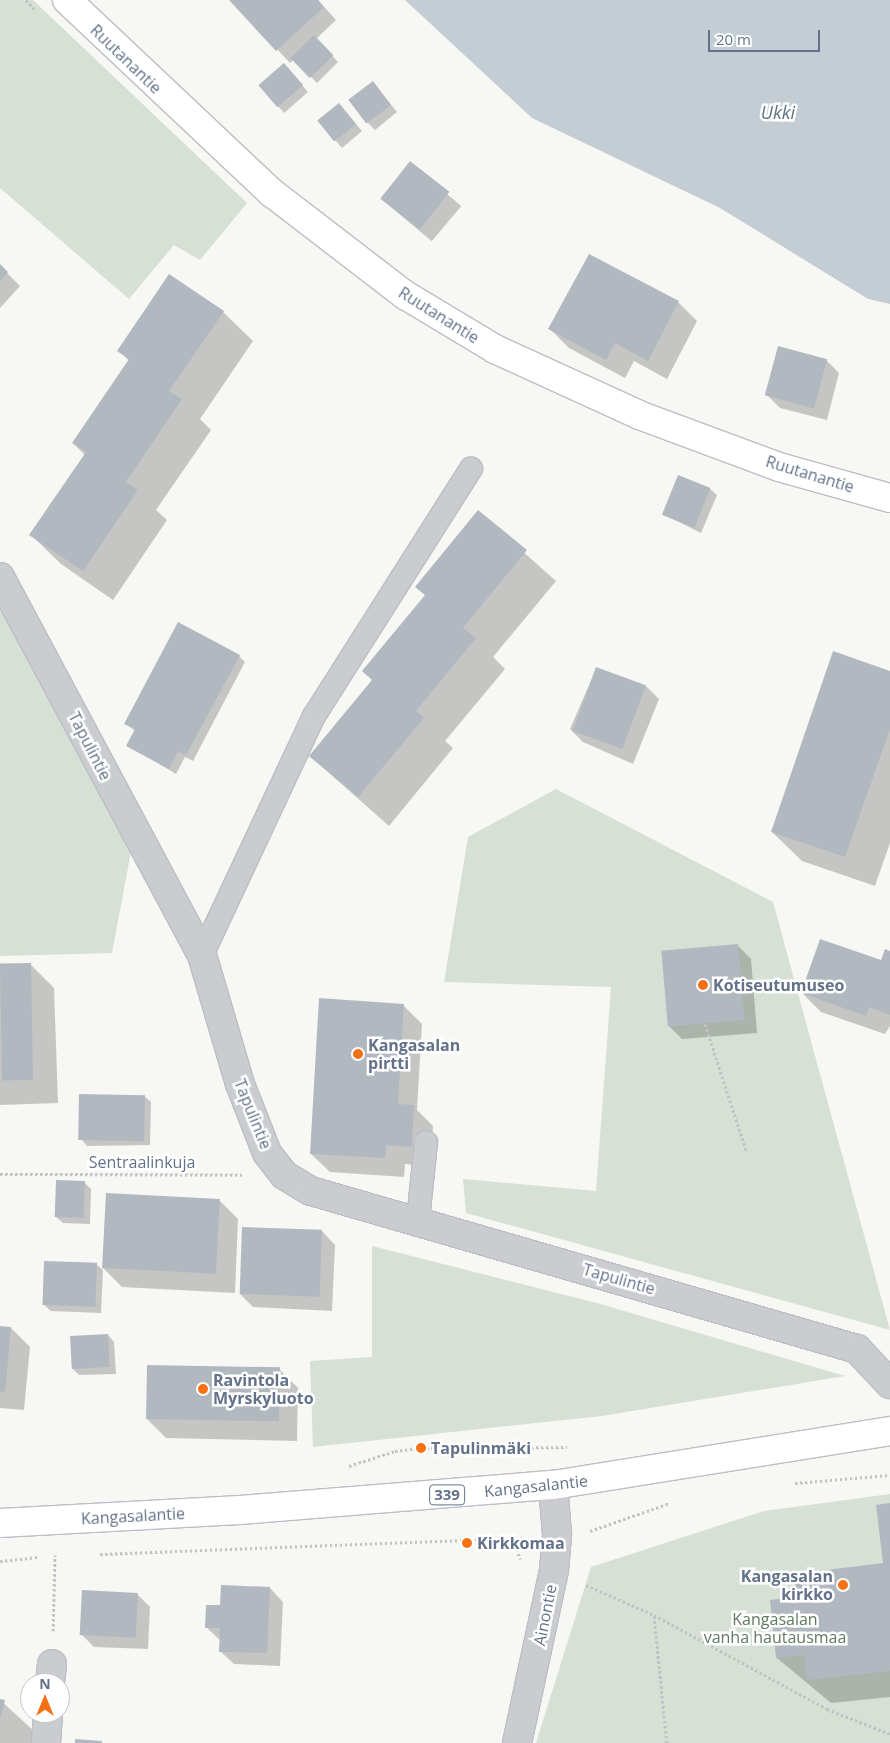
<!DOCTYPE html>
<meta charset="utf-8">
<style>
body{margin:0}
#map{position:relative;width:890px;height:1743px;overflow:hidden;background:#f7f8f4;font-family:"Open Sans",sans-serif}
div>[style]{position:absolute}
.green>*{inset:0;background:#d7e0d5}
.water>*{inset:0;background:#c5cdd4}
.shadow>*{inset:0;background:#0003;transform-origin:0 0}
.building>*{inset:0;background:#b2b8c0;transform-origin:0 0}
.path>*{height:3px;margin-top:-1.5px;transform-origin:0;background:repeating-linear-gradient(90deg,#c0c2c5 0 2.5px,transparent 0 5px)}
.roads{filter:drop-shadow(1px 0 #bbbfc5) drop-shadow(-1px 0 #bbbfc5) drop-shadow(0 1px #bbbfc5) drop-shadow(0 -1px #bbbfc5)}
.service>*{height:22px;margin:-11px;padding:0 11px;transform-origin:11px;border-radius:11px;background:#caccd0}
.minor>*{height:28px;margin:-14px;padding:0 14px;transform-origin:14px;border-radius:14px;background:#caccd0}
.secondary>*{height:28px;margin:-14px;padding:0 14px;transform-origin:14px;border-radius:14px;background:#fff}
.primary>*{height:28px;margin:-14px;padding:0 14px;transform-origin:14px;border-radius:14px;background:#fff}
.dots>*{width:14px;height:14px;translate:-50% -50%;box-sizing:border-box;border:2px solid #fff;border-radius:50%}
span{translate:-50% -50%;white-space:nowrap;text-align:center;line-height:1.15;-webkit-text-stroke:5px #fff;paint-order:stroke}
.shield-label span{padding:1px 4px;background:#fff;border:1px solid;border-radius:4px;-webkit-text-stroke-width:0}
.shield-label{font-size:15px;color:#637289;font-weight:700}
.street-label{font-size:16px;color:#637289}
.poi-label{font-size:16px;color:#637289;font-weight:700}
.left{translate:0 -50%;text-align:left}
.right{translate:-100% -50%;text-align:right}
.park-label{font-size:16px;color:#607a5f}
.water-label{font-size:18px;color:#5f7484;font-style:italic}
.north{position:absolute;left:20px;top:1673px;width:50px;height:50px;box-sizing:border-box;background:#fff;border:1px solid #c1c7d0;border-radius:50%;rotate:0deg;font-size:14px;font-weight:700;line-height:20px;text-align:center;color:#637289}
.north::after{content:'';display:block;margin:auto;width:18px;height:22px;background:#f67016;clip-path:polygon(50% 0,100% 100%,50% 72%,0 100%)}
.scale{position:absolute;left:708px;top:30px;width:112px;height:22px;box-sizing:border-box;border:2px solid #637289;border-top:0;padding-left:6px;font-size:15px;line-height:18px;white-space:nowrap;color:#637289;-webkit-text-stroke:4px #fff;paint-order:stroke}
</style>
<div id="map">
<div class="green">
<i style="clip-path:polygon(0 0,33px 0,247px 203px,200px 260px,174px 245px,129px 299px,0 188px)"></i>
<i style="clip-path:polygon(0 589px,133px 841px,112px 953px,0 956px)"></i>
<i style="clip-path:polygon(556px 789px,773px 902px,890px 1330px,466px 1213px,463px 1179px,596px 1191px,611px 987px,444px 982px,468px 837px)"></i>
<i style="clip-path:polygon(372px 1246px,597px 1303px,845px 1376px,602px 1416px,313px 1447px,310px 1361px,372px 1357px)"></i>
<i style="clip-path:polygon(890px 1494px,890px 1743px,536px 1743px,591px 1567px,764px 1511px)"></i>
</div>
<div class="water">
<i style="clip-path:polygon(405px 0,890px 0,890px 304px,868px 299px,720px 208px,532px 118px)"></i>
</div>
<div class="shadow">
<i style="clip-path:polygon(231px 0,318px 0,336px 20px,316px 39px,338px 62px,317px 83px,294px 59px,290px 63px)"></i>
<i style="clip-path:polygon(290px 71px,308px 92px,284px 113px,278px 106px)"></i>
<i style="clip-path:polygon(379px 90px,397px 112px,375px 130px,368px 123px)"></i>
<i style="clip-path:polygon(345px 111px,362px 131px,342px 148px,336px 141px)"></i>
<i style="left:410px;top:163px;width:67px;height:46px;rotate:40deg"></i>
<i style="clip-path:polygon(0 266px,20px 286px,0 308px)"></i>
<i style="clip-path:polygon(678px 302px,697px 321px,667px 379px,634px 361px,625px 378px,569px 348px,550px 329px)"></i>
<i style="clip-path:polygon(223px 312px,253px 341px,200px 419px,211px 430px,156px 510px,167px 520px,113px 600px,61px 564px,31px 535px,85px 455px,73px 443px,129px 361px,119px 350px)"></i>
<i style="clip-path:polygon(826px 360px,839px 373px,827px 420px,780px 408px,766px 394px)"></i>
<i style="clip-path:polygon(710px 489px,717px 495px,701px 533px,663px 514px)"></i>
<i style="clip-path:polygon(478px 512px,556px 581px,493px 657px,505px 669px,445px 741px,453px 748px,389px 826px,310px 756px,373px 680px,426px 596px,416px 586px)"></i>
<i style="clip-path:polygon(239px 656px,245px 662px,193px 761px,185px 757px,176px 774px,127px 745px,135px 731px,126px 724px)"></i>
<i style="clip-path:polygon(596px 669px,646px 686px,659px 699px,633px 764px,583px 742px,570px 729px)"></i>
<i style="clip-path:polygon(890px 672px,890px 843px,875px 886px,802px 861px,772px 832px)"></i>
<i style="clip-path:polygon(738px 946px,751px 959px,757px 1033px,682px 1039px,669px 1026px)"></i>
<i style="clip-path:polygon(890px 952px,890px 1026px,885px 1034px,821px 1012px,802px 993px,882px 961px)"></i>
<i style="clip-path:polygon(30px 964px,54px 988px,58px 1103px,0 1105px,0 965px)"></i>
<i style="clip-path:polygon(403px 1005px,422px 1024px,417px 1110px,433px 1126px,430px 1166px,405px 1164px,404px 1177px,330px 1172px,311px 1154px)"></i>
<i style="clip-path:polygon(144px 1096px,151px 1102px,150px 1145px,87px 1146px,81px 1139px)"></i>
<i style="clip-path:polygon(84px 1182px,91px 1189px,90px 1224px,63px 1223px,56px 1217px)"></i>
<i style="clip-path:polygon(219px 1200px,238px 1219px,235px 1293px,122px 1287px,103px 1268px)"></i>
<i style="clip-path:polygon(322px 1231px,335px 1245px,332px 1311px,253px 1307px,240px 1294px)"></i>
<i style="clip-path:polygon(96px 1264px,103px 1270px,101px 1313px,51px 1311px,44px 1305px)"></i>
<i style="clip-path:polygon(0 1327px,11px 1328px,30px 1347px,24px 1410px,0 1408px)"></i>
<i style="clip-path:polygon(108px 1335px,114px 1342px,116px 1374px,79px 1375px,72px 1368px)"></i>
<i style="clip-path:polygon(279px 1369px,298px 1388px,297px 1441px,166px 1438px,147px 1419px)"></i>
<i style="clip-path:polygon(890px 1505px,890px 1697px,831px 1703px,777px 1658px,798px 1598px,884px 1564px)"></i>
<i style="clip-path:polygon(270px 1588px,283px 1602px,280px 1666px,234px 1664px,220px 1651px,221px 1641px,206px 1627px,221px 1607px)"></i>
<i style="clip-path:polygon(137px 1594px,150px 1607px,148px 1649px,94px 1647px,81px 1634px)"></i>
<i style="clip-path:polygon(0 1700px,34px 1731px,31px 1743px,0 1743px)"></i>
</div>
<div class="building">
<i style="clip-path:polygon(229px 0,318px 0,324px 7px,276px 51px)"></i>
<i style="left:314px;top:35px;width:28px;height:33px;rotate:46deg"></i>
<i style="left:284px;top:63px;width:29px;height:34px;rotate:49deg"></i>
<i style="left:373px;top:81px;width:30px;height:31px;rotate:53deg"></i>
<i style="left:339px;top:103px;width:27px;height:28px;rotate:51deg"></i>
<i style="left:410px;top:161px;width:50px;height:48px;rotate:38deg"></i>
<i style="clip-path:polygon(589px 254px,679px 301px,648px 361px,615px 343px,606px 360px,548px 329px)"></i>
<i style="clip-path:polygon(0 264px,8px 272px,0 281px)"></i>
<i style="clip-path:polygon(169px 274px,224px 311px,169px 391px,182px 399px,126px 482px,138px 490px,83px 571px,29px 535px,86px 452px,72px 443px,129px 359px,117px 351px)"></i>
<i style="left:778px;top:346px;width:51px;height:51px;rotate:15deg"></i>
<i style="left:678px;top:475px;width:35px;height:43px;rotate:22deg"></i>
<i style="clip-path:polygon(478px 510px,527px 550px,463px 628px,476px 638px,416px 711px,424px 718px,358px 797px,309px 756px,372px 680px,362px 671px,425px 595px,415px 587px)"></i>
<i style="clip-path:polygon(178px 622px,240px 655px,186px 755px,178px 751px,169px 769px,126px 746px,135px 729px,124px 724px)"></i>
<i style="clip-path:polygon(833px 651px,890px 671px,890px 729px,845px 857px,771px 832px)"></i>
<i style="left:596px;top:667px;width:53px;height:68px;rotate:20deg"></i>
<i style="clip-path:polygon(820px 939px,881px 960px,885px 949px,890px 951px,890px 1015px,869px 1007px,866px 1016px,801px 993px)"></i>
<i style="left:738px;top:944px;width:76px;height:77px;rotate:85deg"></i>
<i style="left:31px;top:963px;width:117px;height:31px;rotate:89deg"></i>
<i style="clip-path:polygon(319px 998px,404px 1004px,398px 1104px,414px 1105px,412px 1147px,386px 1145px,385px 1158px,310px 1154px)"></i>
<i style="left:79px;top:1094px;width:66px;height:46px;rotate:1deg"></i>
<i style="left:56px;top:1180px;width:29px;height:37px;rotate:2deg"></i>
<i style="left:106px;top:1193px;width:114px;height:75px;rotate:3deg"></i>
<i style="left:242px;top:1227px;width:80px;height:67px;rotate:2deg"></i>
<i style="left:44px;top:1261px;width:53px;height:44px;rotate:2deg"></i>
<i style="clip-path:polygon(0 1326px,11px 1327px,5px 1392px,0 1391px)"></i>
<i style="left:108px;top:1334px;width:33px;height:38px;rotate:87deg"></i>
<i style="left:147px;top:1365px;width:133px;height:54px;rotate:1deg"></i>
<i style="clip-path:polygon(890px 1503px,890px 1671px,807px 1680px,804px 1655px,776px 1658px,770px 1600px,797px 1597px,794px 1574px,883px 1563px,876px 1505px)"></i>
<i style="clip-path:polygon(221px 1585px,270px 1587px,267px 1653px,219px 1652px,220px 1628px,205px 1628px,206px 1605px,220px 1605px)"></i>
<i style="left:82px;top:1590px;width:56px;height:45px;rotate:3deg"></i>
<i style="clip-path:polygon(0 1699px,5px 1700px,1px 1717px,0 1716px)"></i>
<i style="clip-path:polygon(75px 1739px,102px 1741px,102px 1743px,75px 1743px)"></i>
</div>
<div class="path">
<i style="left:26px;top:0;width:12px;rotate:48deg"></i>
<i style="left:705px;top:1024px;width:133px;rotate:72deg"></i>
<i style="left:0;top:1174px;width:242px;rotate:0.2deg"></i>
<i style="left:349px;top:1466px;width:48px;rotate:-18.1deg"></i>
<i style="left:395px;top:1451px;width:26px;rotate:-7deg"></i>
<i style="left:421px;top:1448px;width:146px;rotate:-0.4deg"></i>
<i style="left:795px;top:1483px;width:95px;rotate:-4.8deg"></i>
<i style="left:590px;top:1531px;width:85px;rotate:-19.3deg"></i>
<i style="left:514px;top:1539px;width:21px;rotate:73deg"></i>
<i style="left:100px;top:1554px;width:424px;rotate:-2.2deg"></i>
<i style="left:0;top:1561px;width:39px;rotate:-6deg"></i>
<i style="left:586px;top:1585px;width:74px;rotate:23.8deg"></i>
<i style="left:654px;top:1615px;width:197px;rotate:28.5deg"></i>
<i style="left:827px;top:1709px;width:68px;rotate:21.6deg"></i>
<i style="left:654px;top:1616px;width:128px;rotate:84.2deg"></i>
<i style="left:53px;top:1631px;width:76px;rotate:-88.5deg"></i>
</div>
<div class="roads">
<div class="service">
<i style="left:202px;top:955px;width:264px;rotate:-64.9deg"></i>
<i style="left:314px;top:716px;width:293px;rotate:-57.6deg"></i>
<i style="left:418px;top:1220px;width:78px;rotate:-84.1deg"></i>
</div>
<div class="minor">
<i style="left:0;top:577px;width:429px;rotate:61.9deg"></i>
<i style="left:202px;top:955px;width:134px;rotate:73.6deg"></i>
<i style="left:240px;top:1084px;width:74px;rotate:68.6deg"></i>
<i style="left:267px;top:1153px;width:28px;rotate:52deg"></i>
<i style="left:284px;top:1175px;width:31px;rotate:31deg"></i>
<i style="left:311px;top:1191px;width:568px;rotate:16.14deg"></i>
<i style="left:857px;top:1349px;width:48px;rotate:46.7deg"></i>
<i style="left:50px;top:1683px;width:19px;rotate:-84deg"></i>
<i style="left:46px;top:1743px;width:30px;rotate:-86deg"></i>
<i style="left:517px;top:1743px;width:177px;rotate:-77.9deg"></i>
<i style="left:554px;top:1570px;width:36px;rotate:-85deg"></i>
<i style="left:557px;top:1534px;width:49px;rotate:-94.7deg"></i>
</div>
<div class="secondary">
<i style="left:67px;top:0;width:282px;rotate:43.3deg"></i>
<i style="left:272px;top:193px;width:168px;rotate:37.5deg"></i>
<i style="left:405px;top:295px;width:105px;rotate:31deg"></i>
<i style="left:495px;top:349px;width:158px;rotate:24.6deg"></i>
<i style="left:639px;top:415px;width:149px;rotate:20.4deg"></i>
<i style="left:779px;top:467px;width:115px;rotate:15.6deg"></i>
</div>
<div class="primary">
<i style="left:0;top:1523px;width:240px;rotate:-3.1deg"></i>
<i style="left:240px;top:1510px;width:314px;rotate:-4.6deg"></i>
<i style="left:553px;top:1485px;width:341px;rotate:-9.1deg"></i>
</div>
</div>
<div class="dots">
<i style="left:703px;top:985px;background:#f67016"></i>
<i style="left:358px;top:1054px;background:#f67016"></i>
<i style="left:203px;top:1389px;background:#f67016"></i>
<i style="left:421px;top:1448px;background:#f67016"></i>
<i style="left:467px;top:1543px;background:#f67016"></i>
<i style="left:843px;top:1585px;background:#f67016"></i>
</div>
<div class="shield-label">
<span style="left:447px;top:1495px">339</span>
</div>
<div class="street-label">
<span style="left:126px;top:59px;rotate:44deg">Ruutanantie</span>
<span style="left:439px;top:315px;rotate:32deg">Ruutanantie</span>
<span style="left:810px;top:474px;rotate:17deg">Ruutanantie</span>
<span style="left:90px;top:746px;rotate:63deg">Tapulintie</span>
<span style="left:253px;top:1114px;rotate:68deg">Tapulintie</span>
<span style="left:142px;top:1162px">Sentraalinkuja</span>
<span style="left:619px;top:1279px;rotate:16deg">Tapulintie</span>
<span style="left:536px;top:1486px;rotate:-6deg">Kangasalantie</span>
<span style="left:133px;top:1516px;rotate:-3deg">Kangasalantie</span>
<span style="left:545px;top:1615px;rotate:-79deg">Ainontie</span>
</div>
<div class="poi-label">
<span class="left" style="left:713px;top:985px">Kotiseutumuseo</span>
<span class="left" style="left:368px;top:1054px">Kangasalan<br>pirtti</span>
<span class="left" style="left:213px;top:1389px">Ravintola<br>Myrskyluoto</span>
<span class="left" style="left:431px;top:1448px">Tapulinmäki</span>
<span class="left" style="left:477px;top:1543px">Kirkkomaa</span>
<span class="right" style="left:833px;top:1585px">Kangasalan<br>kirkko</span>
</div>
<div class="park-label">
<span style="left:775px;top:1628px">Kangasalan<br>vanha hautausmaa</span>
</div>
<div class="water-label">
<span style="left:778px;top:112px">Ukki</span>
</div>
<div class="north">N</div>
<div class="scale">20 m</div>
</div>
